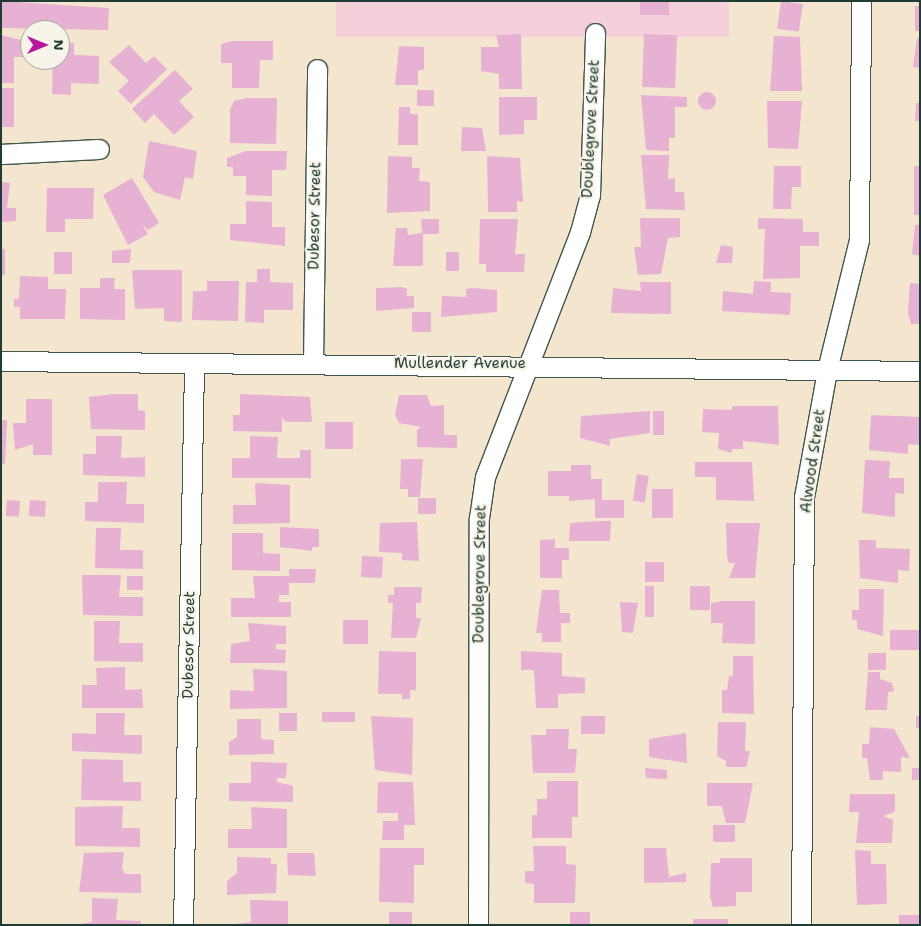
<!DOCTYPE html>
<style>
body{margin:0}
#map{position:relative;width:921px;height:926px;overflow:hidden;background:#f4e5cf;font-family:"Shantell Sans",sans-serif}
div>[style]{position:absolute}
.built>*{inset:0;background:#f5cfda;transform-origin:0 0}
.building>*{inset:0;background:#e6b1d3;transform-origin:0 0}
.round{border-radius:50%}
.roads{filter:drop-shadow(1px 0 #3f564b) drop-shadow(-1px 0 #3f564b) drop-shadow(0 1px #3f564b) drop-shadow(0 -1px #3f564b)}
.minor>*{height:19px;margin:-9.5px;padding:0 9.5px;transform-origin:9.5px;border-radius:9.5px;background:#fff}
span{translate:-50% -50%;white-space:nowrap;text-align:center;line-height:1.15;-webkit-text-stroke:4.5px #f7f3e8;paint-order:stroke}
.street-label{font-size:15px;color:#1f3d34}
.frame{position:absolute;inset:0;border:2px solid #1f3d34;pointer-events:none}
.north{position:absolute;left:20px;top:20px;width:50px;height:50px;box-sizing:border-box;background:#f7f3e8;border:1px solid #a1aaa0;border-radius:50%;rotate:90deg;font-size:14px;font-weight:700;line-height:20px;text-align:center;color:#1f3d34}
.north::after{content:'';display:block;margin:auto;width:18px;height:22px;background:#b5179e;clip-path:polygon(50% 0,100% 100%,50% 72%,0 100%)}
</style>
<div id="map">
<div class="built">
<i style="left:336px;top:1px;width:393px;height:36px"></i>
</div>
<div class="building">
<i style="clip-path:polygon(1px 1px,109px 8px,108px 30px,1px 28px)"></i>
<i style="left:640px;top:1px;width:29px;height:14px"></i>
<i style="left:781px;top:1px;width:22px;height:28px;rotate:8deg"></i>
<i style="left:915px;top:6px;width:5px;height:25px"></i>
<i style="clip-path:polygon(521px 34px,522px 89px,499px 89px,499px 74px,481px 71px,481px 47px,499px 47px,496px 35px)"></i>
<i style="left:644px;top:34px;width:33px;height:53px;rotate:2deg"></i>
<i style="clip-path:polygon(1px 35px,26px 41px,26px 57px,14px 57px,14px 83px,1px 83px)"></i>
<i style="clip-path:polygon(774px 36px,800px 37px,802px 91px,770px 91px)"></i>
<i style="clip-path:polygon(917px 38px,920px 38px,920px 68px,913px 67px)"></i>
<i style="clip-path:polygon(232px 41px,273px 41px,273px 60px,260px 60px,259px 88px,232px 88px,232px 63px,221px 63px,221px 44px)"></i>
<i style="clip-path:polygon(60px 43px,74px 43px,74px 55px,99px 56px,99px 84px,71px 83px,71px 95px,52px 94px,53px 60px,60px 60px)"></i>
<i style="clip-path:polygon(129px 45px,146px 63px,154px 56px,167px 69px,131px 104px,118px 91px,129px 81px,109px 62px)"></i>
<i style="clip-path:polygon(399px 46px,424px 47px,424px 70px,418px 70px,418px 85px,395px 85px)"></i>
<i style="clip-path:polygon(175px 70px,193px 89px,179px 101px,194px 117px,174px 135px,154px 114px,145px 123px,132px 109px)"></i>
<i style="left:1px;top:88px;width:13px;height:39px"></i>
<i style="left:417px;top:90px;width:17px;height:16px"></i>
<i class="round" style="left:698px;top:92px;width:18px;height:18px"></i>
<i style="clip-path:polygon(641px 95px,687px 97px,687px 107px,675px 107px,675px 138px,669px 138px,669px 151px,646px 150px)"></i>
<i style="clip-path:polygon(499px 97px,537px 97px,537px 120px,524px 120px,524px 134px,499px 135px)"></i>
<i style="clip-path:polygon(247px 98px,277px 98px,276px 144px,230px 143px,230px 110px,234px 101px)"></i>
<i style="clip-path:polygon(767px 101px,802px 101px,798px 149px,768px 148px)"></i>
<i style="clip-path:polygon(916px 103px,920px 103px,920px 121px,915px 121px)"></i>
<i style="clip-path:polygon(399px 107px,410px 107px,410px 114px,418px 114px,418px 145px,398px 145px)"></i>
<i style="clip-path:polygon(462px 127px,482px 128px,486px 151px,461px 151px)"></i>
<i style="clip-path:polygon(149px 141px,197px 151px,193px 179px,185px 177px,180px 200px,154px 192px,143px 177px)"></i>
<i style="clip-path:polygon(246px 151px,287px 151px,286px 170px,272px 170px,272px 196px,246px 195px,246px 176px,233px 176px,233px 167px,227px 167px,227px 158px)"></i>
<i style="clip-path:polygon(641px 155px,669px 155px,668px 179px,675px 178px,675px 192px,684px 192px,685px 210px,646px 209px)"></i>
<i style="clip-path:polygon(388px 156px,412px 157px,412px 168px,420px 168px,419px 181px,430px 182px,430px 211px,387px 213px)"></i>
<i style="clip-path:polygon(487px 156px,520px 158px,523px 202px,517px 201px,517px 212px,488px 212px)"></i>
<i style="clip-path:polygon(774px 166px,801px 166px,801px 187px,792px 187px,791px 209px,773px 209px)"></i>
<i style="clip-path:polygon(914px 166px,920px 166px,919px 215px,914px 215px)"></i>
<i style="clip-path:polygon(132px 178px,159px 223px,148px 230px,142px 224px,148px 234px,128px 245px,103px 195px)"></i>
<i style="clip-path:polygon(1px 182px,10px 183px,7px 208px,16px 208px,16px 221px,1px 222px)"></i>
<i style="clip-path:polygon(94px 188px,93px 219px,65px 219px,65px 232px,46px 232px,47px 188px)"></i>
<i style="clip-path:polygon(246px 201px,272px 202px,272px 227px,285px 227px,285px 246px,230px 240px,230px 224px,246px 224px)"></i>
<i style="clip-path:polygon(640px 218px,680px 218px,680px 237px,668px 238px,661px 274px,638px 275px,634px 247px,641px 247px)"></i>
<i style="clip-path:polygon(758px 218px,803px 219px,803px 232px,819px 232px,819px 246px,800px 246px,800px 278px,763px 279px,765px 229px,758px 229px)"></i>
<i style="clip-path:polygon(421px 219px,439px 219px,439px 234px,423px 234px,423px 266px,393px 266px,396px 228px,407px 228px,408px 235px,422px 233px)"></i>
<i style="clip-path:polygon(480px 219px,518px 219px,515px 254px,525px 254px,524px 272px,486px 272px,486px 264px,479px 264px)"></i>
<i style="clip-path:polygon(915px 225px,920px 225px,920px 256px,912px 254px)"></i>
<i style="clip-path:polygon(721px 245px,733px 247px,732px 263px,716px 263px)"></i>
<i style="left:1px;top:249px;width:4px;height:26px"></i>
<i style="clip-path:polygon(131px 249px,130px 263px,112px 263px,112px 251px)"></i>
<i style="left:54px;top:252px;width:18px;height:22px"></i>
<i style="left:446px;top:252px;width:13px;height:19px"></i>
<i style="clip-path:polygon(257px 269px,270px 269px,270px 282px,293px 283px,293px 310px,264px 310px,264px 323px,245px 322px,246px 282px,257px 282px)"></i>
<i style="clip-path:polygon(132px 270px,182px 270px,182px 322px,164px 321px,164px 308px,135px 309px)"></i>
<i style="clip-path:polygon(20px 276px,48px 277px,48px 289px,66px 289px,65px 319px,20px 319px,20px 307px,14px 307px,14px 299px,19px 299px)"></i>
<i style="clip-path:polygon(100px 278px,115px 278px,114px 289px,125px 289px,125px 320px,80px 319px,80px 288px,100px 288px)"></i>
<i style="clip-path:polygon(207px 281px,239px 281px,238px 321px,192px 320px,193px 291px,207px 291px)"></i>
<i style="clip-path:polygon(754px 281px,771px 282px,771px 292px,791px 293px,790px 315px,722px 311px,723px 291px,753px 294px)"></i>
<i style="clip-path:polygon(640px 282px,671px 282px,671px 314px,611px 313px,613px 288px,641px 291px)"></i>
<i style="clip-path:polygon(910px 283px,920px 284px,920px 324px,911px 324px,908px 313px)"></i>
<i style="clip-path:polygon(402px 287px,407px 289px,407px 296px,414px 296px,414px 308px,376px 311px,376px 288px)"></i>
<i style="clip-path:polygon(472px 288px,497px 290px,497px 312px,441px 317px,442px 296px,466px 297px,466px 289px)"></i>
<i style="left:412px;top:312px;width:19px;height:20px"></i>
<i style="clip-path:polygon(114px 394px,138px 394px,138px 410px,145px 411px,145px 430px,91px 429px,89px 397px)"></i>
<i style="clip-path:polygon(240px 394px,310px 397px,312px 422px,286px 422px,282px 418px,282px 432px,233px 431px,233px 415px,240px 415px)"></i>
<i style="clip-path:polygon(399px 395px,427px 395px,431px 406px,444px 405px,444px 435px,457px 435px,457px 448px,417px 447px,417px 430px,421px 427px,399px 423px,395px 415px)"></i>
<i style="clip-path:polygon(26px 399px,52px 399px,52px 455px,33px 455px,33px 444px,15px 450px,13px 423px,26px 423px)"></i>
<i style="clip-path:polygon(732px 406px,778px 406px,779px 445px,743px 441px,743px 449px,732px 449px,731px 453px,718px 449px,719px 433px,702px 432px,703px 409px,732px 410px)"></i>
<i style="clip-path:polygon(650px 411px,650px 433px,610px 439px,610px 446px,580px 438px,581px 416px)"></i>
<i style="left:653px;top:411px;width:11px;height:24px"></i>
<i style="clip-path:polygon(871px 415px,920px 417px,920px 445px,908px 444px,908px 454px,869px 450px)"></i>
<i style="clip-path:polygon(1px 420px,7px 420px,5px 464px,1px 464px)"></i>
<i style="left:325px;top:422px;width:28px;height:27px"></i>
<i style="clip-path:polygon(96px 436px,122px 436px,121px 458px,145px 457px,145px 477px,83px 475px,83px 454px,96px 454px)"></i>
<i style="clip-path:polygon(250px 436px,278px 437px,277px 458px,300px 458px,300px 450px,311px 450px,311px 478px,232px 478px,232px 458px,250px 458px)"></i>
<i style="clip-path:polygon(401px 459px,423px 459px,420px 497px,408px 497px,408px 489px,400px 489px)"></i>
<i style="clip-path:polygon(865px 460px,890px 461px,889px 478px,904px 478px,904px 494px,895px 493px,895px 517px,862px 513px)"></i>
<i style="clip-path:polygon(695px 462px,752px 462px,754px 501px,716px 500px,716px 477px,695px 477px)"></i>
<i style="clip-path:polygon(571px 465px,591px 465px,591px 479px,602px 479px,602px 500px,624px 500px,624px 518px,595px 518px,595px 499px,569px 501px,569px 496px,548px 496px,548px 471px,571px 471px)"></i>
<i style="left:637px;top:474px;width:12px;height:27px;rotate:9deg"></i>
<i style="clip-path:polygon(98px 482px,127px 482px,126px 504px,144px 504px,144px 523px,85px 521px,85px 502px,98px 502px)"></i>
<i style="clip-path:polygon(255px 483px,290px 485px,290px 523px,233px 524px,233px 505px,256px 505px)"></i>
<i style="left:652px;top:489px;width:21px;height:29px"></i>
<i style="left:418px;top:498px;width:18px;height:16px"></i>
<i style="left:7px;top:500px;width:13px;height:16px;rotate:4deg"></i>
<i style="left:30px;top:500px;width:16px;height:16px;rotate:4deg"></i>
<i style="clip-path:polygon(599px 521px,611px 521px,610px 541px,569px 541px,570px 523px)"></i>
<i style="clip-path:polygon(417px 522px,419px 561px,402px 560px,402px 553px,379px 552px,380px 523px)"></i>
<i style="clip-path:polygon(726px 523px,760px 523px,755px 578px,729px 578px,735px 563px,729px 563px,727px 557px)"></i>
<i style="clip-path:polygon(280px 527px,319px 529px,319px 547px,312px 547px,312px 551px,280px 547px)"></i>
<i style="clip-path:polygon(96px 528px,121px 528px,120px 550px,143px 550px,143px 569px,95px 568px)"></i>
<i style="clip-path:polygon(232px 533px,263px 533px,263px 553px,280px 554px,280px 571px,232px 570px)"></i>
<i style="clip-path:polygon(555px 539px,555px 548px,569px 548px,569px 560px,562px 560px,562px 578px,540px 578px,540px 540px)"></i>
<i style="clip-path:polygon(859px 540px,876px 540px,876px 548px,910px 549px,909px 571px,898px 570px,898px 583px,860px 578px)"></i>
<i style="left:362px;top:556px;width:21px;height:21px;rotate:3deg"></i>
<i style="left:645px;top:562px;width:19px;height:20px"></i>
<i style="clip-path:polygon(289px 569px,316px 569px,315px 583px,289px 583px,289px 595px,279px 595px,279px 602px,291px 602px,291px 617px,231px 617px,231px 598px,255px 598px,253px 576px,289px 576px)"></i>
<i style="clip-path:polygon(82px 575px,121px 575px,119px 597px,143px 597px,143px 616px,83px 615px)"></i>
<i style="left:127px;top:576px;width:16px;height:14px"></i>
<i style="left:645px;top:586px;width:9px;height:31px"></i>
<i style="left:690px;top:586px;width:20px;height:24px"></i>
<i style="clip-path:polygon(394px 587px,422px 587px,421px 603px,416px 603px,416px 618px,421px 618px,416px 638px,391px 638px,393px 603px,388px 603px,388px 595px,394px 595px)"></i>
<i style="clip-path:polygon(859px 589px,884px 589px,883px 636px,857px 629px,857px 620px,852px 620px,852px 610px,859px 610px)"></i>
<i style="clip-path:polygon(542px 590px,559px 590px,560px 613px,570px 613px,570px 623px,561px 623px,561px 642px,542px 642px,542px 633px,536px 633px)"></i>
<i style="clip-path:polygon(722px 601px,755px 601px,755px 644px,722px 643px,723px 623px,711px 623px,711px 603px)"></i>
<i style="clip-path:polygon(620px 602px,638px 603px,633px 633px,622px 632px)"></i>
<i style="left:343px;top:620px;width:25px;height:24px"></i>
<i style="clip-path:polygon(94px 621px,120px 621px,119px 643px,143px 643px,143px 662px,94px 661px)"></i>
<i style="clip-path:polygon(248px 623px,286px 626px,286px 644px,276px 644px,276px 649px,286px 650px,285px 663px,230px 663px,231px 644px,250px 641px)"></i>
<i style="left:890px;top:630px;width:30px;height:20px"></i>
<i style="clip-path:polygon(379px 651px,416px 652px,416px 690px,410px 690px,410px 699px,402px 699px,402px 694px,378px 694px)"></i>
<i style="clip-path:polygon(521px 651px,562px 653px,562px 676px,585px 678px,585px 693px,558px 694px,558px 708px,536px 708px,534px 670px,521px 670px)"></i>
<i style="left:868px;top:653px;width:18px;height:17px"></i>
<i style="clip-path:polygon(733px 656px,753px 656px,754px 714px,722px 713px,722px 690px,727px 690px,729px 676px,733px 676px)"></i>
<i style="clip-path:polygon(125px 667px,125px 690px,142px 689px,143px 708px,82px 708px,82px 685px,97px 685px,96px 668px)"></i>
<i style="clip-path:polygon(253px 669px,287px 671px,287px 708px,230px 709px,230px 690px,254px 691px)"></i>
<i style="clip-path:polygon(868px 672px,880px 672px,880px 679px,892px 683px,894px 691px,888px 692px,887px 710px,865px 710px)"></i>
<i style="left:322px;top:712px;width:33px;height:10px"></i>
<i style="clip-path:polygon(96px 713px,125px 713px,124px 735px,142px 735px,142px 754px,72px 751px,72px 733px,96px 734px)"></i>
<i style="left:279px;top:713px;width:18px;height:18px"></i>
<i style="clip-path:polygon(371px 716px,413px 718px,412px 775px,375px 770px)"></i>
<i style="left:581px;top:716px;width:24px;height:18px"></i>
<i style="left:916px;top:716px;width:4px;height:12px"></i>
<i style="clip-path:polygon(237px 719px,261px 719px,261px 739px,274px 740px,274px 754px,229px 755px,229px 742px,237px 737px)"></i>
<i style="clip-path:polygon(718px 722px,746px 722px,745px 751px,750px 751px,746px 767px,726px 767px,726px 761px,717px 756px)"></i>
<i style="clip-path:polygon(870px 727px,894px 729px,910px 758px,901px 757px,901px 772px,883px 771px,883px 780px,870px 780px,867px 758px,862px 758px,862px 744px,869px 744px)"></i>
<i style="clip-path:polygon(546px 729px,569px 729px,568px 749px,577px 749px,575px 773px,533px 773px,531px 735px,546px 735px)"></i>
<i style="clip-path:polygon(686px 733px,687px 763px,649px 757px,649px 739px)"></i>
<i style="clip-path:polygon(82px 759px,123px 760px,123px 782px,141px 782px,141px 801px,81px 800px)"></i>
<i style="clip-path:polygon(251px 762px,287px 763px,286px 778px,277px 778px,277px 782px,293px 786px,293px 802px,229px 801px,229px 783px,251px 783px)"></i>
<i style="clip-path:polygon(645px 768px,667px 770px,667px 779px,646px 778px)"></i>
<i style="left:912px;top:768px;width:8px;height:12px"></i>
<i style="clip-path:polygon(547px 781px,578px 781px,578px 817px,572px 817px,572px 838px,532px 838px,532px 815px,537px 815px,537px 799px,547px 799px)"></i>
<i style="clip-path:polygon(378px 782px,413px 782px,415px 825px,404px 825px,404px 840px,382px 840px,383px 821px,398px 821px,398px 813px,377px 813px)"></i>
<i style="clip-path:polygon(707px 783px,753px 783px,745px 823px,726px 823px,722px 806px,707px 806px)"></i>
<i style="clip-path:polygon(850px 794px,895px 794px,895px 812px,883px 816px,893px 820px,892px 843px,856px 843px,859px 812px,849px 812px)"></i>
<i style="clip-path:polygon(123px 806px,122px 828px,140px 828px,140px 847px,75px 846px,75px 807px)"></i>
<i style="clip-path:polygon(251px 807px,287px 809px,287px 848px,228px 848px,228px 829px,252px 829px)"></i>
<i style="left:713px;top:825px;width:22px;height:17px"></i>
<i style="clip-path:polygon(533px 846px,566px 846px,566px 864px,576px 865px,575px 903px,534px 903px,534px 884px,525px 883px,525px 871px,534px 871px)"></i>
<i style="clip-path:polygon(380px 848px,424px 848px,424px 865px,414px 865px,414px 903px,379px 902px)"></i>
<i style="clip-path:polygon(644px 848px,666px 848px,669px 877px,686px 873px,686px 882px,644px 883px)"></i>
<i style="clip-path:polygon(855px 850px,871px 851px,871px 864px,886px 864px,887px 904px,857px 905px)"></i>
<i style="clip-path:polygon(124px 852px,122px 868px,125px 874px,141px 874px,141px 893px,79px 892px,84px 853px)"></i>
<i style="clip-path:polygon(287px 853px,314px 853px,316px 876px,288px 875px)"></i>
<i style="clip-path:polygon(237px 857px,271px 858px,271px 864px,277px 864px,276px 893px,227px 895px,227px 881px,237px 873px)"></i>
<i style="clip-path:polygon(720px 858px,752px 858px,752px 892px,736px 892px,736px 906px,713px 907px,710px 896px,711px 863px,720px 863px)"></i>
<i style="clip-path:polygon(92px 898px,118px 899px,116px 920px,141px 921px,140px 925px,72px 925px,92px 922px)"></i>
<i style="clip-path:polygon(250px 900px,288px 901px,288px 925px,227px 925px,251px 922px)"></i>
<i style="left:389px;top:912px;width:23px;height:13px"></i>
<i style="left:570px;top:912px;width:20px;height:13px"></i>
<i style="left:899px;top:915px;width:21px;height:10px"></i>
<i style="left:693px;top:919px;width:35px;height:6px"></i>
</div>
<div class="roads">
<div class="minor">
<i style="left:1px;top:154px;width:98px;rotate:-2.9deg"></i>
<i style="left:1px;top:361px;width:919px;rotate:0.62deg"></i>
<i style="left:313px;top:363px;width:294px;rotate:-89.2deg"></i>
<i style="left:183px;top:925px;width:559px;rotate:-88.87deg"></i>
<i style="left:478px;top:925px;width:407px;rotate:-89.9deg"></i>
<i style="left:479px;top:518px;width:41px;rotate:-81.7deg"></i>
<i style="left:485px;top:477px;width:263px;rotate:-68.8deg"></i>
<i style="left:580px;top:232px;width:38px;rotate:-75deg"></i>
<i style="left:590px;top:195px;width:162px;rotate:-88.2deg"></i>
<i style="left:801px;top:925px;width:428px;rotate:-89.6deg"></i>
<i style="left:804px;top:497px;width:129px;rotate:-79.7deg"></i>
<i style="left:827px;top:370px;width:134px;rotate:-76.2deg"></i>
<i style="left:859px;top:240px;width:239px;rotate:-89.5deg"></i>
</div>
</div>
<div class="street-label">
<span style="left:591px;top:129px;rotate:-87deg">Doublegrove Street</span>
<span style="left:315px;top:216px;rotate:-89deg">Dubesor Street</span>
<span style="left:460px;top:364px">Mullender Avenue</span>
<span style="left:813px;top:461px;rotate:-82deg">Alwood Street</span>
<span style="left:480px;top:574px;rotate:-89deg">Doublegrove Street</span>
<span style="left:189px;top:645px;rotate:-89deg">Dubesor Street</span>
</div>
<div class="frame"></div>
<div class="north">N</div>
</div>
